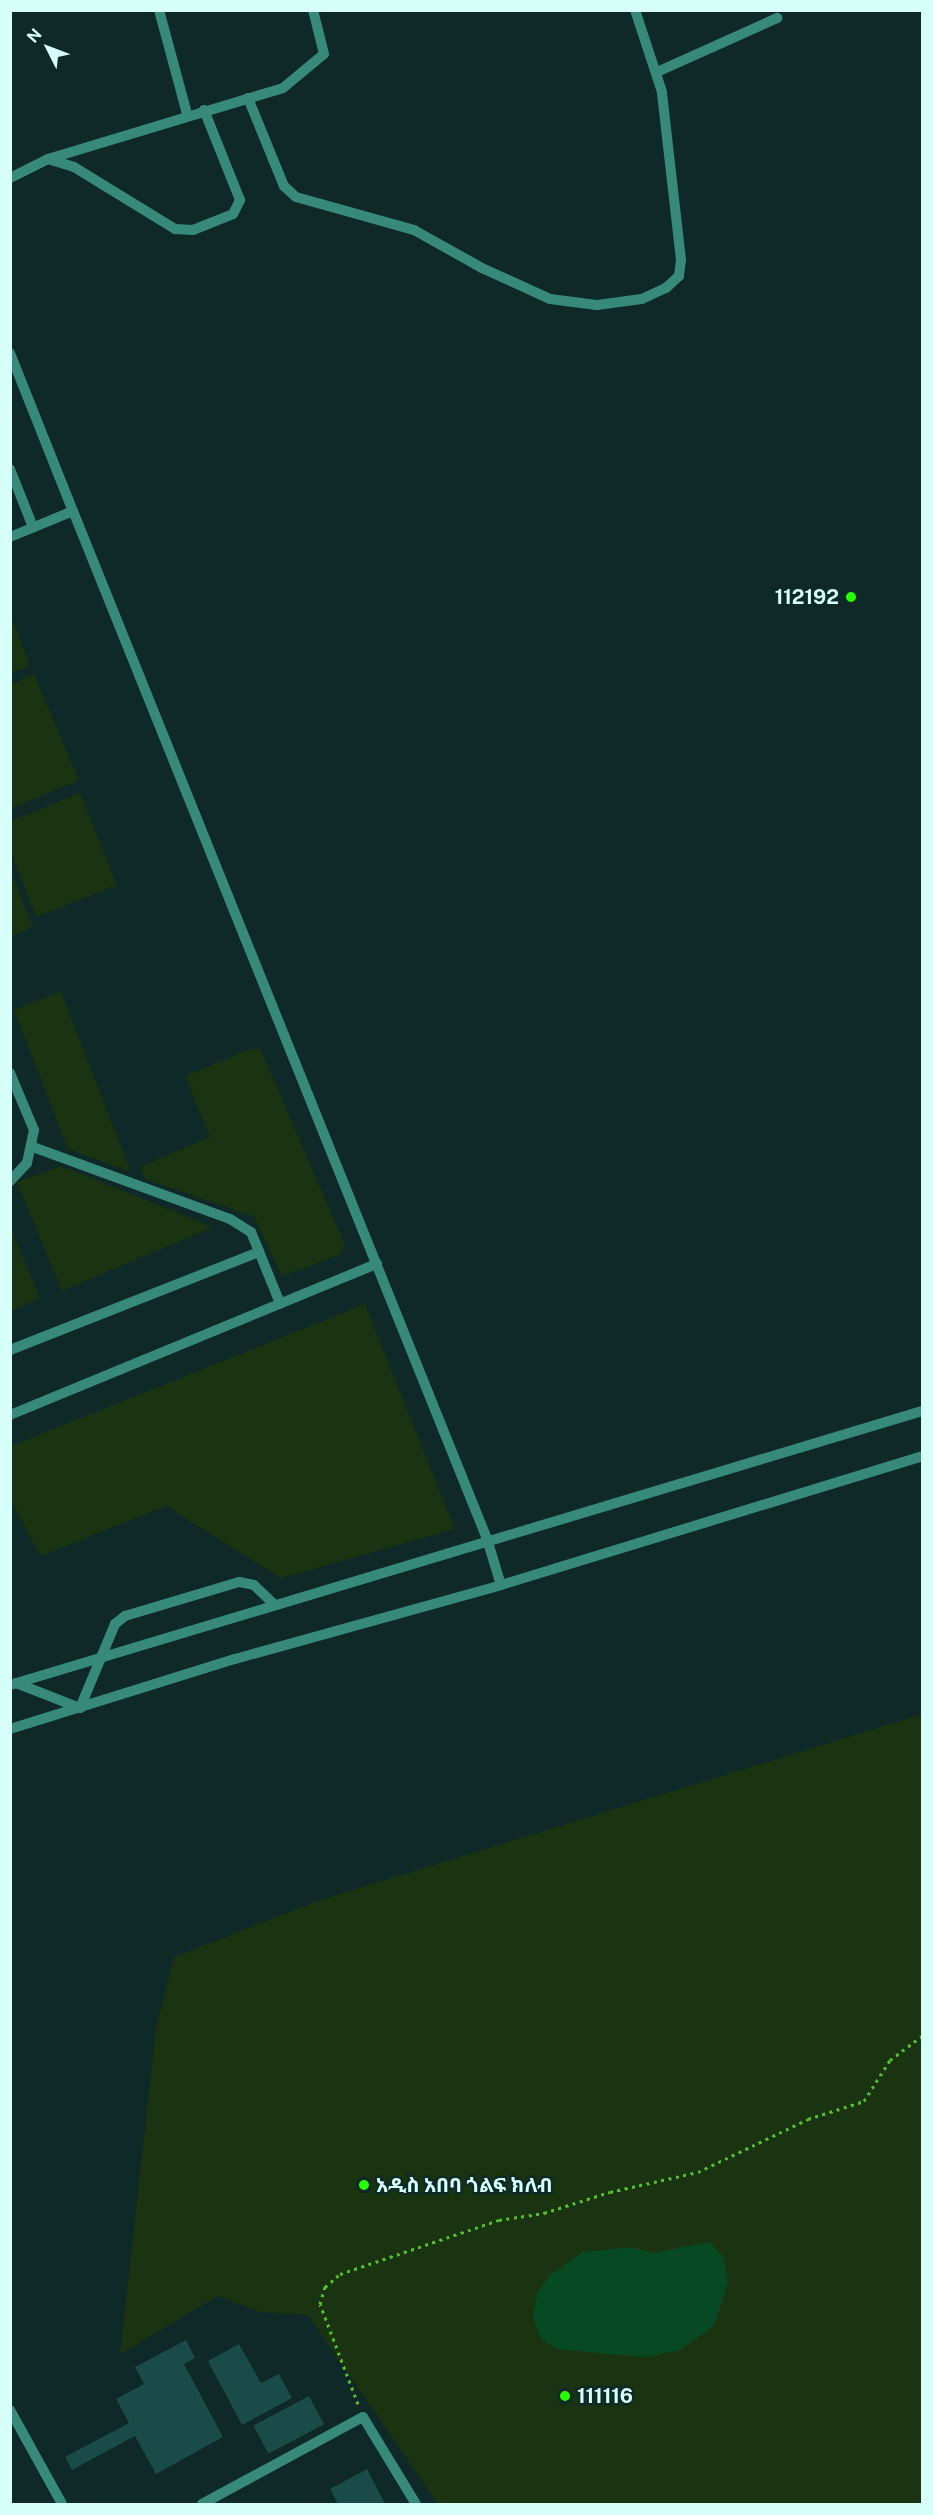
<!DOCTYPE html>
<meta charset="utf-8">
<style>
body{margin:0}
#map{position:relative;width:933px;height:2515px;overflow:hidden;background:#0e2927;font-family:"Public Sans","Noto Sans Ethiopic",sans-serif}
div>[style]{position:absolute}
.green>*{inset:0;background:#1a3311}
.water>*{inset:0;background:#074922}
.building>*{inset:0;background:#194b49;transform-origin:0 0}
.path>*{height:3px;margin-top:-1.5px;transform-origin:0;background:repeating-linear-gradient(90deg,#55c129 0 3px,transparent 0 7.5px)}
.lane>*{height:10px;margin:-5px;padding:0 5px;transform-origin:5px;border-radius:5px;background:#378a7a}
.dots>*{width:16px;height:16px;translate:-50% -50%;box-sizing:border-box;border:3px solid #0e2927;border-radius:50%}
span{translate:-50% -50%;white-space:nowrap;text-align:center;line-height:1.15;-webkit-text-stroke:4.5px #0e2927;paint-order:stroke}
.poi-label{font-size:20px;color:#d6fffa;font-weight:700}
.right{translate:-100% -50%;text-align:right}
.left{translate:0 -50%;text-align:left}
.frame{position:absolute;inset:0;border:12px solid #d6fffa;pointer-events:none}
.north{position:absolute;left:18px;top:18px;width:60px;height:60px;-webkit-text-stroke:4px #0e2927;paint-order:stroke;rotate:312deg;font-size:16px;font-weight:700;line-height:24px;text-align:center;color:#d6fffa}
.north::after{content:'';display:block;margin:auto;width:21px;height:27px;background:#d6fffa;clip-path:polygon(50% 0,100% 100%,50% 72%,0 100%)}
</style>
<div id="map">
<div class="green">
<i style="clip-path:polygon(11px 616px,30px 666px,11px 673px,10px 673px)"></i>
<i style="clip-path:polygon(34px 674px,79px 780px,11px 809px,11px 684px)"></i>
<i style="clip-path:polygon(80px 793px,117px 885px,36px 917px,11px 852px,11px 821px)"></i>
<i style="clip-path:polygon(11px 872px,33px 927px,11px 936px,10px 936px)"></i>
<i style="clip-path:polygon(61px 991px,61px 992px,131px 1172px,68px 1149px,14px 1010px)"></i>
<i style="clip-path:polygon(253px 1048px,261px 1050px,345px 1245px,339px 1255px,282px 1276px,254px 1217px,145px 1179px,140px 1167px,210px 1137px,185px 1076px)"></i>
<i style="clip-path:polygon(61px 1166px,213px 1227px,62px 1291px,17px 1182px)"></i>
<i style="clip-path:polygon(10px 1226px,40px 1298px,11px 1311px,10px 1311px)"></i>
<i style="clip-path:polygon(365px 1304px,455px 1529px,281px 1578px,166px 1506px,40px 1556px,11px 1500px,11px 1446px)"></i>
<i style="clip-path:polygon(922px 1714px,922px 2504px,438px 2504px,308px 2315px,259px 2312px,218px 2296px,120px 2354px,156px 2028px,174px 1957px,320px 1900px)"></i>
</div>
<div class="water">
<i style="clip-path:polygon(710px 2242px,724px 2258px,728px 2282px,714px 2326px,680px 2350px,648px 2357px,607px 2354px,557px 2349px,541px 2339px,533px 2319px,537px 2294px,549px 2276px,583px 2252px,631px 2247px,653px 2253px)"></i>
</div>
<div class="building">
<i style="clip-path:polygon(186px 2340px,195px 2358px,184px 2364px,223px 2437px,156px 2474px,135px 2436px,72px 2470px,65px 2457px,129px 2423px,116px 2399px,144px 2384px,135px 2367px)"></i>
<i style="clip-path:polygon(239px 2344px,261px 2383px,279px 2374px,292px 2398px,242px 2425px,208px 2361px)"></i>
<i style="left:309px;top:2396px;width:32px;height:63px;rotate:62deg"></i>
<i style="clip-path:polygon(367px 2469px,385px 2504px,338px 2504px,330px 2489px)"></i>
</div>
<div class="path">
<i style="left:358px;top:2404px;width:107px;rotate:-110.8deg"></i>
<i style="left:320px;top:2304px;width:18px;rotate:-74deg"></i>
<i style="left:325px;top:2287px;width:20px;rotate:-41deg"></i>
<i style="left:340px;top:2274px;width:168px;rotate:-18.8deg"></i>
<i style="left:499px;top:2220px;width:46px;rotate:-8.8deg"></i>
<i style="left:544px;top:2213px;width:69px;rotate:-17.7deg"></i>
<i style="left:610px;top:2192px;width:90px;rotate:-12.8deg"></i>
<i style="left:698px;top:2172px;width:122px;rotate:-25.7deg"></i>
<i style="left:808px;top:2119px;width:59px;rotate:-17.8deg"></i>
<i style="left:864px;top:2101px;width:49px;rotate:-57.6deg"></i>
<i style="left:890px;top:2060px;width:40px;rotate:-37deg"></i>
</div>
<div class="lane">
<i style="left:159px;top:10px;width:108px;rotate:74.9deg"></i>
<i style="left:657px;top:72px;width:132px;rotate:-24.2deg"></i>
<i style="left:248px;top:98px;width:95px;rotate:67.8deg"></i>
<i style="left:284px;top:186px;width:16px;rotate:43deg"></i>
<i style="left:296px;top:197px;width:123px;rotate:15.6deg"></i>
<i style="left:414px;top:230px;width:78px;rotate:29.2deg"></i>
<i style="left:482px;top:268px;width:75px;rotate:24.5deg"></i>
<i style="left:550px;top:299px;width:47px;rotate:7.3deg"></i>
<i style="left:597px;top:305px;width:45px;rotate:-7.6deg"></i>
<i style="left:642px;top:299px;width:26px;rotate:-25deg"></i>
<i style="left:666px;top:288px;width:18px;rotate:-43deg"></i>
<i style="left:679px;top:276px;width:16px;rotate:-83deg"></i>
<i style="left:681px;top:260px;width:169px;rotate:-96.5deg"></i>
<i style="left:662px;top:92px;width:86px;rotate:-108.2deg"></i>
<i style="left:48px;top:159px;width:27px;rotate:17deg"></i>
<i style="left:74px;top:167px;width:119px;rotate:31.5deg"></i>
<i style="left:175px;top:229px;width:18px;rotate:3deg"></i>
<i style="left:193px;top:230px;width:43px;rotate:-21.8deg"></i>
<i style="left:233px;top:214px;width:16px;rotate:-63deg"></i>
<i style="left:240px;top:200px;width:97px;rotate:-111.8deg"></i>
<i style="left:10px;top:178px;width:42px;rotate:-26.6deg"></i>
<i style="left:48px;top:159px;width:245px;rotate:-16.8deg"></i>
<i style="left:283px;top:88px;width:53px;rotate:-39.7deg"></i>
<i style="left:324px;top:54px;width:45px;rotate:-104deg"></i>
<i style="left:10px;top:353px;width:170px;rotate:68.3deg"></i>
<i style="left:10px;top:469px;width:62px;rotate:68.4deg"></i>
<i style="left:10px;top:537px;width:68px;rotate:-22.4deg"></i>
<i style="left:73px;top:511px;width:1108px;rotate:68.06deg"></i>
<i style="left:487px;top:1539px;width:48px;rotate:73.1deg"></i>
<i style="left:10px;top:1073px;width:62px;rotate:67.2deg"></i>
<i style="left:34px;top:1130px;width:34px;rotate:102deg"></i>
<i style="left:27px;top:1163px;width:25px;rotate:133deg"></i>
<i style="left:33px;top:1147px;width:210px;rotate:20.1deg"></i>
<i style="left:230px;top:1219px;width:25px;rotate:32deg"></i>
<i style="left:251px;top:1232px;width:77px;rotate:67.8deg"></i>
<i style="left:10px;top:1350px;width:268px;rotate:-21.5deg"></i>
<i style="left:10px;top:1415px;width:397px;rotate:-22.4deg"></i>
<i style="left:16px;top:1683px;width:69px;rotate:21.3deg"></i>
<i style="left:80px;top:1708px;width:91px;rotate:-67.4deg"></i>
<i style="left:115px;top:1624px;width:13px;rotate:-39deg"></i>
<i style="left:125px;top:1616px;width:119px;rotate:-16.6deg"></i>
<i style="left:239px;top:1582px;width:15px;rotate:11deg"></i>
<i style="left:254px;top:1585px;width:28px;rotate:44deg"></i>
<i style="left:10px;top:1685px;width:952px;rotate:-16.72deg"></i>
<i style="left:10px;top:1729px;width:236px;rotate:-17.3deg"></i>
<i style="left:235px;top:1659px;width:276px;rotate:-15.5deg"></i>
<i style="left:501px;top:1585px;width:440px;rotate:-17deg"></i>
<i style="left:10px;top:2410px;width:107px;rotate:61deg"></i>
<i style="left:202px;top:2504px;width:183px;rotate:-28.4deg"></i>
<i style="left:363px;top:2417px;width:102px;rotate:58.7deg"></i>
</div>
<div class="dots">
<i style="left:851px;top:597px;background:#24ff02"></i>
<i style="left:364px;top:2185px;background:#24ff02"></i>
<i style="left:565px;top:2396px;background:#24ff02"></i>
</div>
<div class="poi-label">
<span class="right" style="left:839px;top:597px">112192</span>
<span class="left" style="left:376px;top:2185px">አዲስ አበባ ጎልፍ ክለብ</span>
<span class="left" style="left:577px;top:2396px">111116</span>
</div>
<div class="frame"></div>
<div class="north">N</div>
</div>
